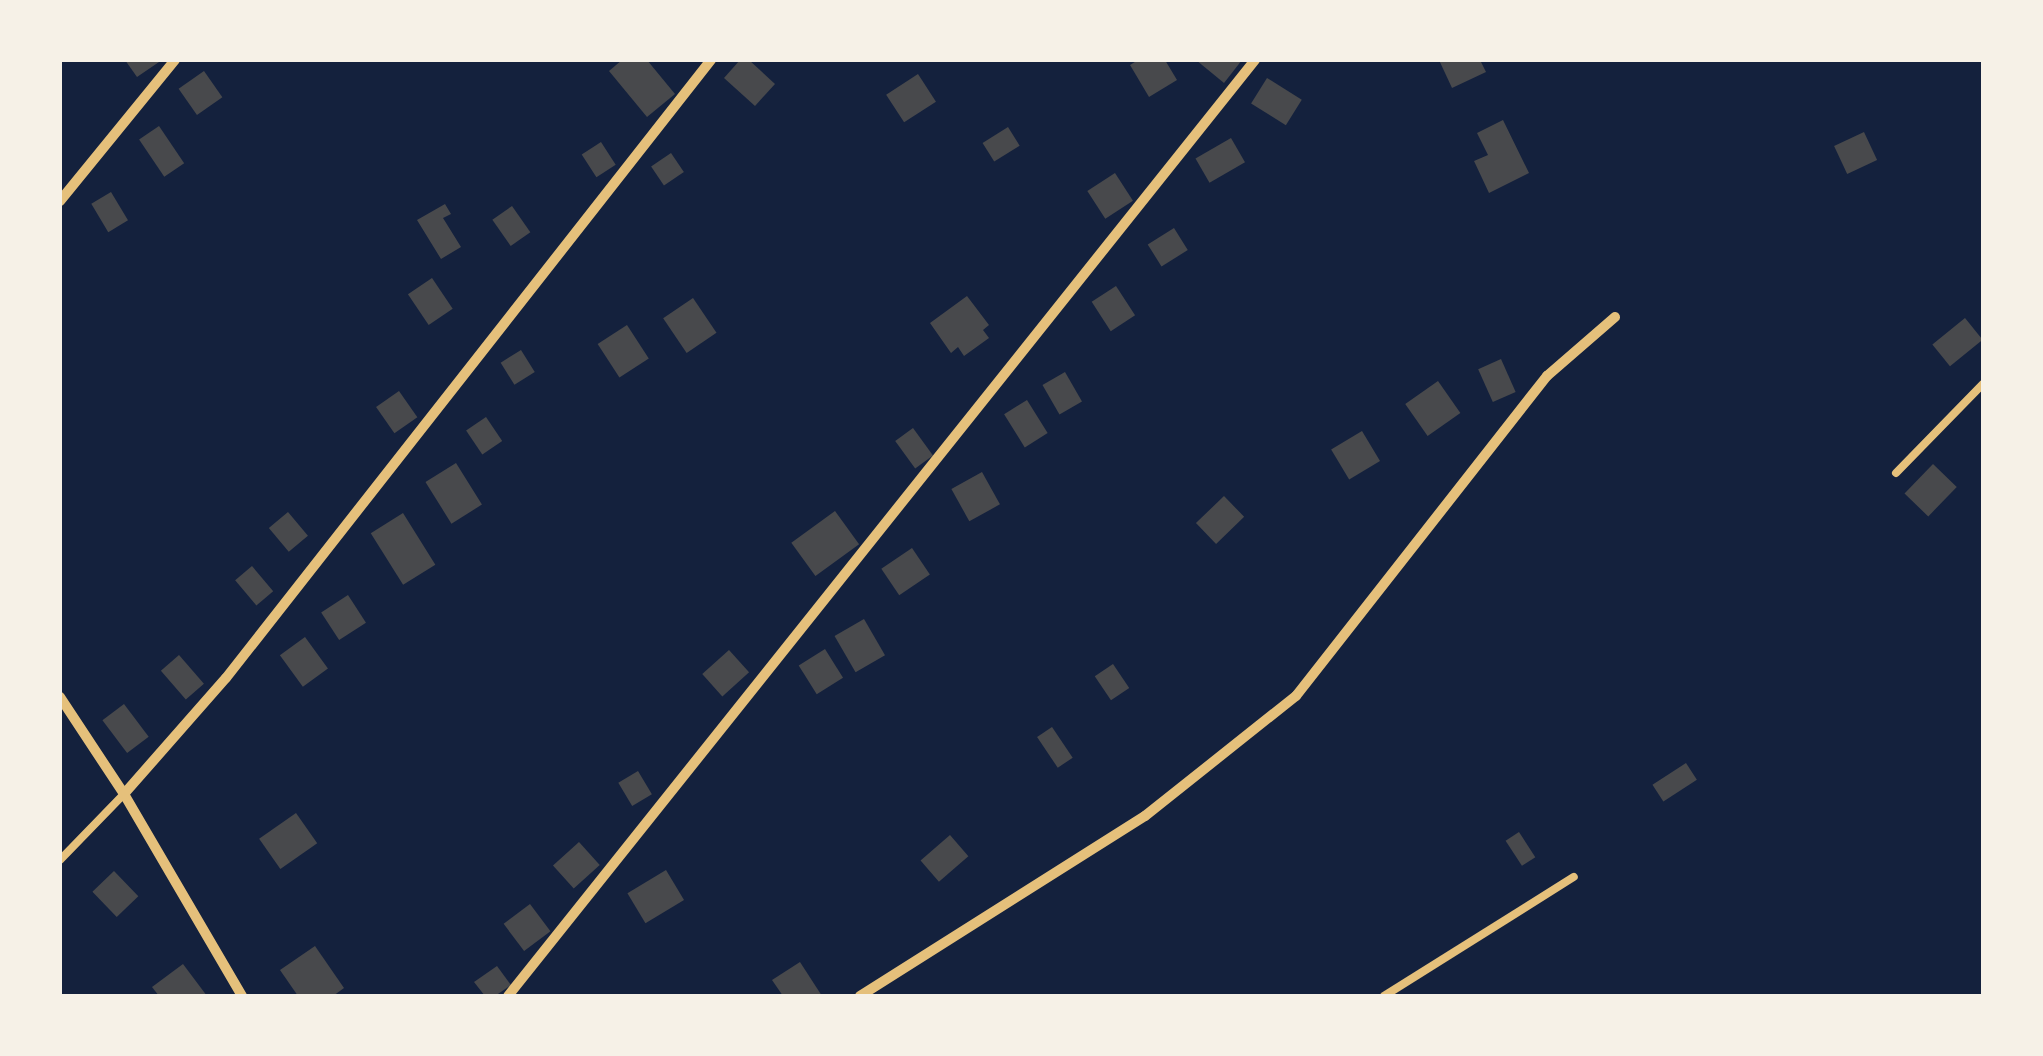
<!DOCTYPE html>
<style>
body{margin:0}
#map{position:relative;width:2043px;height:1056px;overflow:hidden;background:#14213d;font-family:Inter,sans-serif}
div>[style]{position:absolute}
.building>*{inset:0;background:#48494c;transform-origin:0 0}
.service>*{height:8px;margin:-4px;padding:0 4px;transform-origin:4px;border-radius:4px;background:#e5c07b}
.minor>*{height:10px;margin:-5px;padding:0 5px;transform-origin:5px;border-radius:5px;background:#e5c07b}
span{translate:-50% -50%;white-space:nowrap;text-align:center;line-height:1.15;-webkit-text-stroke:10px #f6f1e7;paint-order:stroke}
.frame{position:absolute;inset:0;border:62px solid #f6f1e7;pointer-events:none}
</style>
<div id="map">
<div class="building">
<i style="clip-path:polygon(125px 60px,162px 60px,137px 77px)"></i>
<i style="clip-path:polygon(622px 60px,647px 60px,675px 94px,647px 117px,609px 71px)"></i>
<i style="clip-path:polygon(740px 60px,749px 60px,775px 84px,755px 106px,724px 78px)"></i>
<i style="clip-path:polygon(1138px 60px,1165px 60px,1177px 80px,1149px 97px,1130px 65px)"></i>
<i style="clip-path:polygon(1196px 60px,1242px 60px,1224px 83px)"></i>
<i style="clip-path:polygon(1439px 60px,1480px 60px,1486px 72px,1452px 88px)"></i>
<i style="left:204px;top:71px;width:32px;height:31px;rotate:55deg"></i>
<i style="left:918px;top:74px;width:33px;height:38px;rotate:57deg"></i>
<i style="left:1267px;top:78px;width:41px;height:30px;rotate:32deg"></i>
<i style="clip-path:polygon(1503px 120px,1529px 173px,1489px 193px,1474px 161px,1488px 155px,1477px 133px)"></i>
<i style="left:159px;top:126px;width:45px;height:24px;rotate:56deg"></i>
<i style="left:1008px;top:127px;width:22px;height:30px;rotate:58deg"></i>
<i style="left:1864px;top:132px;width:31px;height:33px;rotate:65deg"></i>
<i style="left:1231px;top:138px;width:28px;height:41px;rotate:60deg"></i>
<i style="left:601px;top:142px;width:27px;height:23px;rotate:57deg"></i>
<i style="left:671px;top:153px;width:23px;height:24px;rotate:56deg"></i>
<i style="left:1115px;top:173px;width:33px;height:33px;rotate:57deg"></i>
<i style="left:111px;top:192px;width:33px;height:23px;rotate:59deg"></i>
<i style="clip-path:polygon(445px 204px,451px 214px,443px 218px,461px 247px,441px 259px,417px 220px)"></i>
<i style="left:512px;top:206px;width:32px;height:24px;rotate:55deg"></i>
<i style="left:1174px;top:228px;width:26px;height:31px;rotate:58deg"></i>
<i style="left:432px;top:278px;width:37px;height:29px;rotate:56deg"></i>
<i style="left:1116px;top:286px;width:35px;height:29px;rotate:57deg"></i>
<i style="clip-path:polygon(967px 296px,989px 325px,983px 330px,989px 338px,964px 356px,958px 347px,951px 353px,930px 323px)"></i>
<i style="left:693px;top:298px;width:42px;height:36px;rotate:56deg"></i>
<i style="left:1965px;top:318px;width:28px;height:42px;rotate:51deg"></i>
<i style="left:627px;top:325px;width:40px;height:35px;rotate:57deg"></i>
<i style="left:521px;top:350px;width:26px;height:24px;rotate:58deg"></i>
<i style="left:1501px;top:359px;width:36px;height:25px;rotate:66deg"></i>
<i style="left:1065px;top:372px;width:34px;height:26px;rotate:60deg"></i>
<i style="left:1438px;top:381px;width:39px;height:40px;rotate:55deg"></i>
<i style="left:399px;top:391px;width:32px;height:28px;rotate:55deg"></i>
<i style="left:1027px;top:400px;width:39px;height:27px;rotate:58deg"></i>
<i style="left:486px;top:417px;width:29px;height:24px;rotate:56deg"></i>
<i style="left:913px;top:428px;width:34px;height:22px;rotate:54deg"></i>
<i style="left:1362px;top:431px;width:35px;height:36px;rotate:59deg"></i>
<i style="left:456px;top:463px;width:49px;height:36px;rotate:58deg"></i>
<i style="left:1933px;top:464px;width:33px;height:41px;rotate:44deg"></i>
<i style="left:982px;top:472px;width:37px;height:35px;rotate:61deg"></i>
<i style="left:1224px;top:496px;width:29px;height:39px;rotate:46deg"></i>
<i style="left:835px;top:511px;width:41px;height:54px;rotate:54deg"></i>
<i style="left:288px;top:512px;width:31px;height:25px;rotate:50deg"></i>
<i style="left:403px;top:513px;width:61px;height:38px;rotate:58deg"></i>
<i style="left:912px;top:548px;width:32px;height:37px;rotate:56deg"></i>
<i style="left:252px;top:566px;width:33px;height:22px;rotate:50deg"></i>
<i style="left:348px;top:595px;width:33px;height:32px;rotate:57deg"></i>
<i style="left:864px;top:619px;width:42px;height:34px;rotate:60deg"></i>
<i style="left:305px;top:637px;width:39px;height:31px;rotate:54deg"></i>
<i style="left:825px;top:649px;width:34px;height:31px;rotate:58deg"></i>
<i style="left:729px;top:650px;width:30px;height:36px;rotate:48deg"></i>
<i style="left:179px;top:655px;width:38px;height:24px;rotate:49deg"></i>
<i style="left:1113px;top:664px;width:29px;height:22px;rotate:56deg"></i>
<i style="left:124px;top:704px;width:41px;height:27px;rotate:53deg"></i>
<i style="left:1052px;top:727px;width:37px;height:18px;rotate:56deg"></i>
<i style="left:1686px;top:763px;width:20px;height:40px;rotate:57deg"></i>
<i style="left:638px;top:771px;width:27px;height:23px;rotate:59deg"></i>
<i style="left:296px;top:813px;width:37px;height:45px;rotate:55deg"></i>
<i style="left:1519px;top:832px;width:30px;height:16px;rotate:57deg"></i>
<i style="left:950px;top:835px;width:28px;height:39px;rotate:49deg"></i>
<i style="left:579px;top:842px;width:31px;height:35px;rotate:48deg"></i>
<i style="left:666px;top:870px;width:35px;height:45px;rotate:59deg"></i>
<i style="left:114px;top:871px;width:35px;height:30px;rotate:46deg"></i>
<i style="left:530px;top:904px;width:34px;height:33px;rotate:53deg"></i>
<i style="clip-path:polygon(315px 946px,344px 988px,333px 996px,298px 996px,280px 970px)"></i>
<i style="clip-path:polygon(800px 962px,822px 996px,783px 996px,772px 980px)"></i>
<i style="clip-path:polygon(183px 964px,207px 996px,159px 996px,152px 987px)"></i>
<i style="clip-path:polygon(497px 966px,511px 985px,495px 996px,485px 996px,474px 982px)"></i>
</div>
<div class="service">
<i style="left:1896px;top:473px;width:124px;rotate:-45.7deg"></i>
<i style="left:60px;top:860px;width:92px;rotate:-45.9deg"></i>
<i style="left:1384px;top:996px;width:224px;rotate:-32.1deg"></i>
</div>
<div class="minor">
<i style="left:60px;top:201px;width:182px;rotate:-50.8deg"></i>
<i style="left:60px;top:697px;width:116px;rotate:56.6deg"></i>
<i style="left:124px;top:794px;width:234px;rotate:59.7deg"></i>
<i style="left:124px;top:794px;width:154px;rotate:-48.7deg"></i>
<i style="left:226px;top:678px;width:786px;rotate:-51.88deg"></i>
<i style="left:508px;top:996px;width:1198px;rotate:-51.41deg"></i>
<i style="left:860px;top:996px;width:337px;rotate:-32.3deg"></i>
<i style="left:1145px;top:816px;width:193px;rotate:-38.5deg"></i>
<i style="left:1296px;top:696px;width:407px;rotate:-51.9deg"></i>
<i style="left:1547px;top:376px;width:90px;rotate:-40.9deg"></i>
</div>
<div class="frame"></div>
</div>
